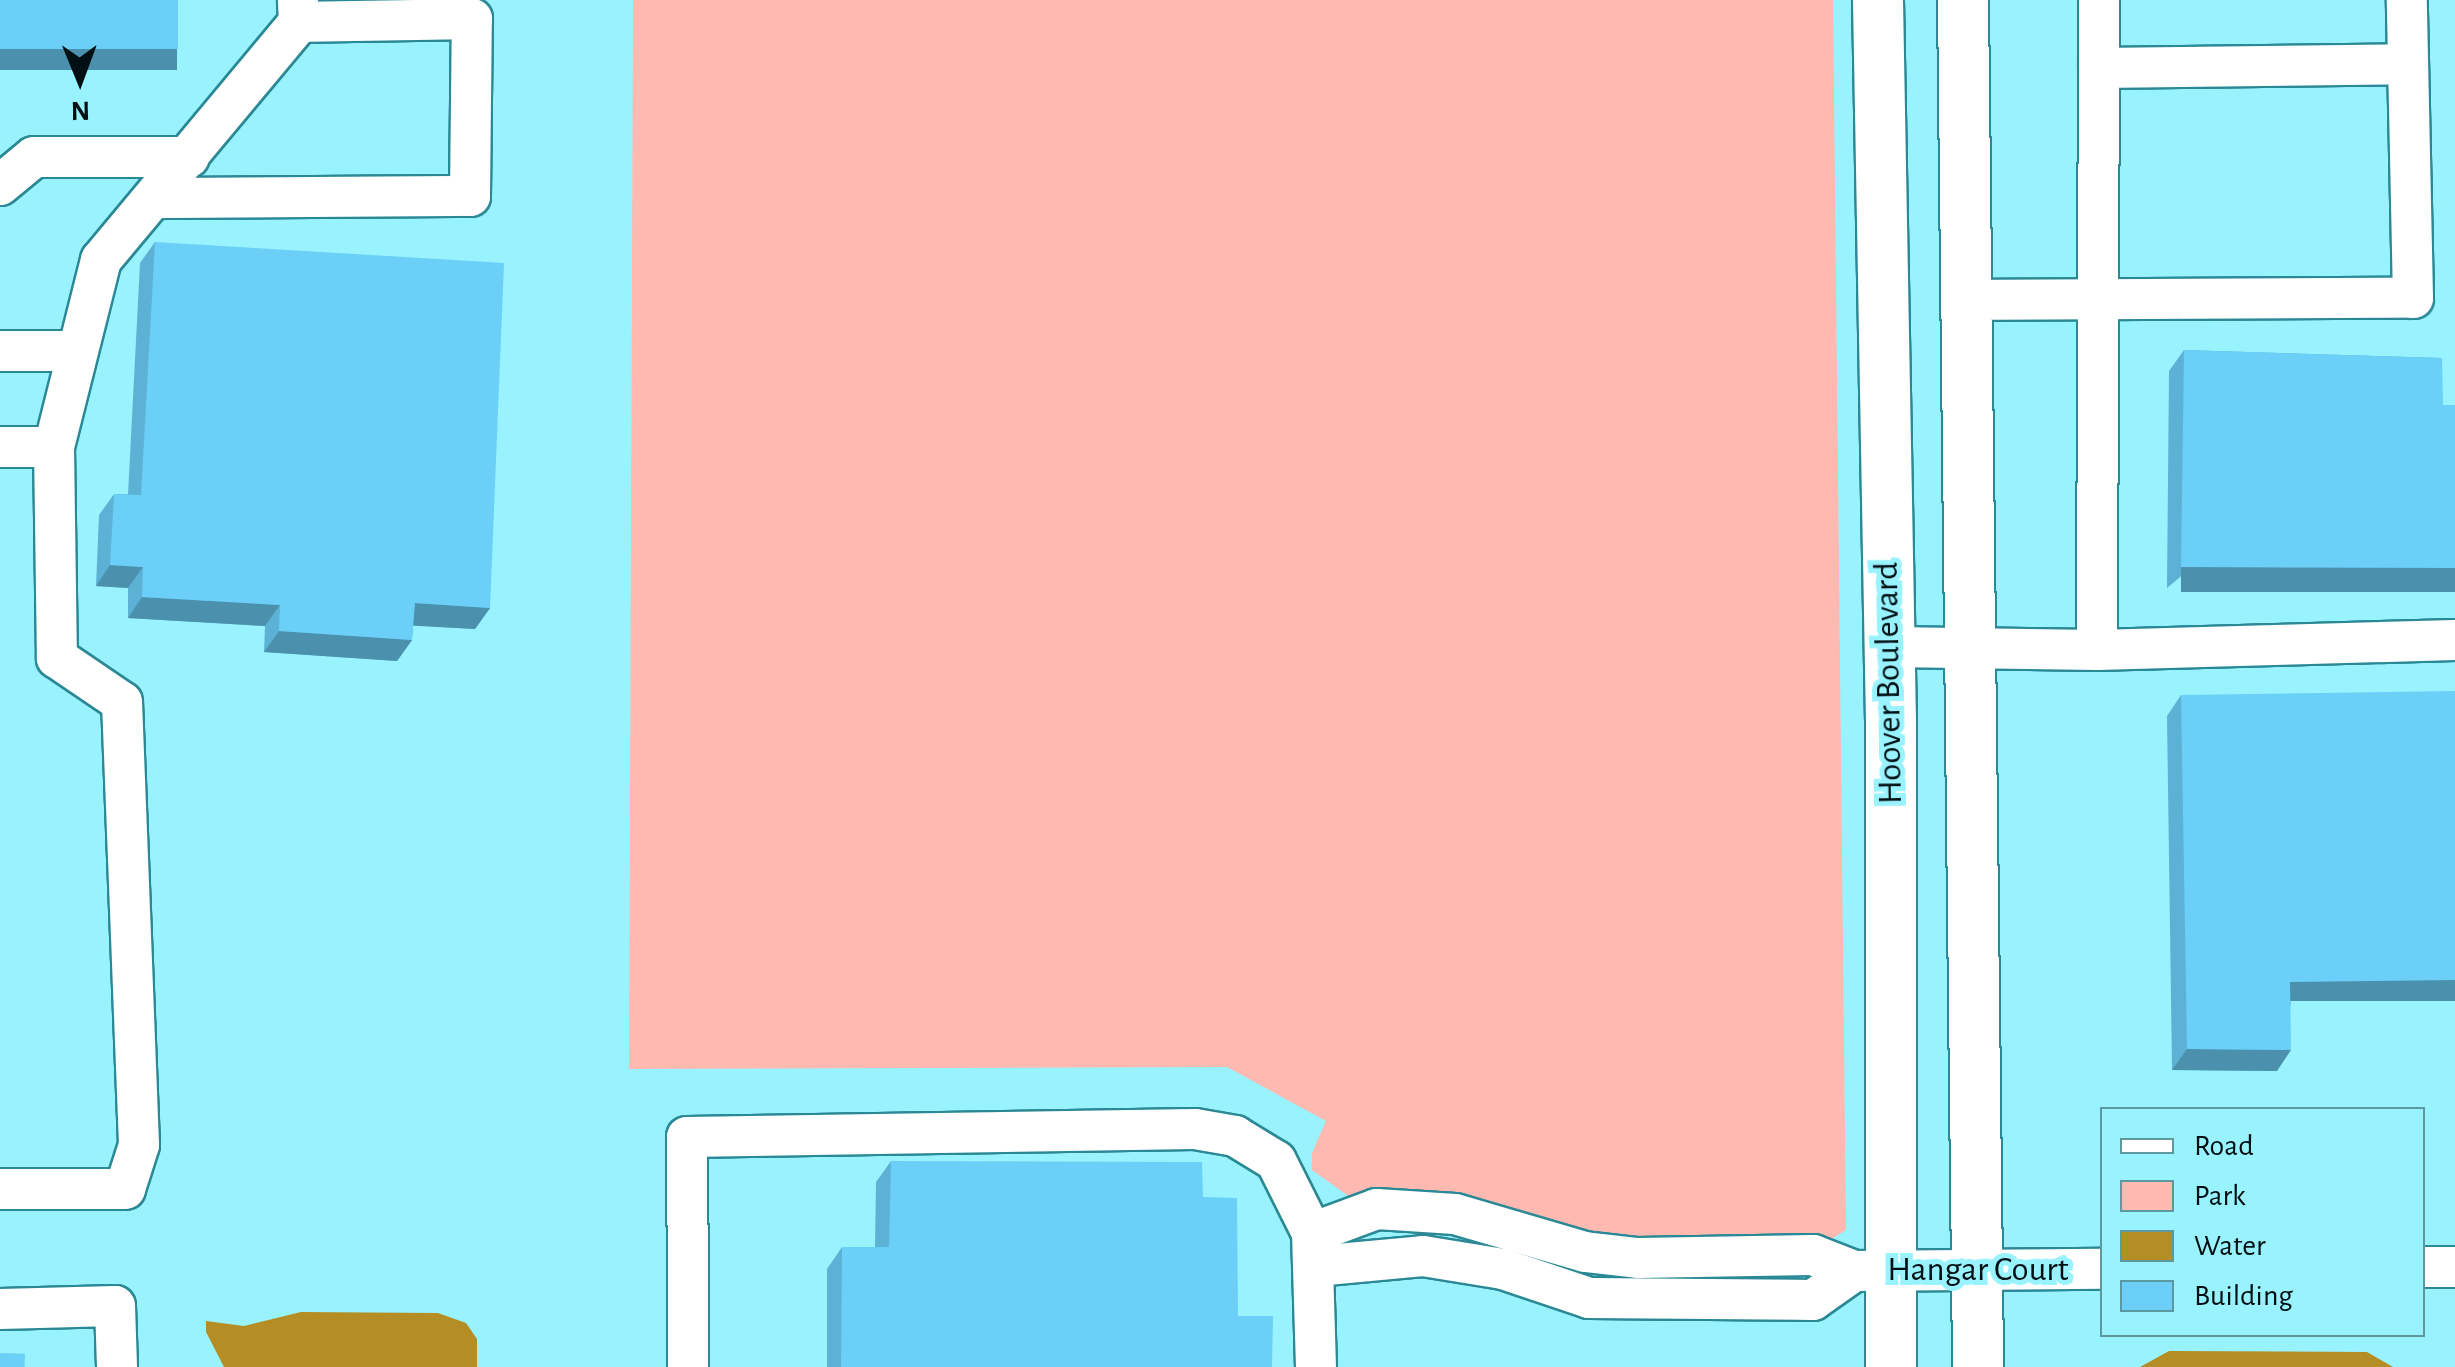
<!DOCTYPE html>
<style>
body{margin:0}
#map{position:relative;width:2455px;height:1367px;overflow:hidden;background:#99f3ff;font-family:"Alegreya Sans",sans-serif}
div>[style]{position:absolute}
.green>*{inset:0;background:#feb9b0}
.water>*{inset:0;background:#b48e25}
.roads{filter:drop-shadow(2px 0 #2a8995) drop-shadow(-2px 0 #2a8995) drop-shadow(0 2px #2a8995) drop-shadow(0 -2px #2a8995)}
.minor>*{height:40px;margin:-20px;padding:0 20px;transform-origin:20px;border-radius:20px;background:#fff}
.major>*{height:50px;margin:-25px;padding:0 25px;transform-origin:25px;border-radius:25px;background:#fff}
.wall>*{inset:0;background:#5cb2d4}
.shaded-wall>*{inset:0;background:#4b91ad;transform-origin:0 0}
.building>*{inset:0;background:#6bcff7;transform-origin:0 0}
span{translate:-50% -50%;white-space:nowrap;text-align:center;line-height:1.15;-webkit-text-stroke:10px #99f3ff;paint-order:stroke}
.street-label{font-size:35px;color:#000f12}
.legend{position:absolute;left:2100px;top:1107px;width:325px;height:230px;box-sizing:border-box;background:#99f3ff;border:2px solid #5c98a0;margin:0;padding:12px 18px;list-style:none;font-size:30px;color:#000f12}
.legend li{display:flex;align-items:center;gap:20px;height:50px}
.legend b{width:50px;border:2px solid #5c98a0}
.north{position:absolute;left:30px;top:30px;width:100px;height:100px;-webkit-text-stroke:8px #99f3ff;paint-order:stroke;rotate:179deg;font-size:28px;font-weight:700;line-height:40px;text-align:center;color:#000f12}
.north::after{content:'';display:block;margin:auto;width:35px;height:45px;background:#000f12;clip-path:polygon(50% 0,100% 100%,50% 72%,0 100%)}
</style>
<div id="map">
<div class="green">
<i style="clip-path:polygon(633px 0,1833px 0,1846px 1230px,1822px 1245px,1625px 1245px,1354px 1200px,1312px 1170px,1312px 1153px,1326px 1121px,1227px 1067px,629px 1069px)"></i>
</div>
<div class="water">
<i style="clip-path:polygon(301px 1312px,438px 1313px,466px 1323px,477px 1339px,477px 1367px,224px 1367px,206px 1332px,206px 1321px,244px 1326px)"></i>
<i style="clip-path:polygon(2169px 1351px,2367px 1352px,2393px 1367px,2140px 1367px)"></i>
</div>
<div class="roads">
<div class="minor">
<i style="left:2099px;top:68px;width:309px;rotate:-0.7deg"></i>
<i style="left:0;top:185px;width:44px;rotate:-39.5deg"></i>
<i style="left:34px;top:157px;width:155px"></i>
<i style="left:155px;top:198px;width:315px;rotate:-0.4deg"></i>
<i style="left:470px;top:196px;width:177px;rotate:-89.4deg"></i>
<i style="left:472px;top:19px;width:173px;rotate:179deg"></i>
<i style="left:1970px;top:300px;width:443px;rotate:-0.3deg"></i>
<i style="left:2413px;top:298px;width:298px;rotate:-91.2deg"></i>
<i style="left:0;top:351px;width:76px"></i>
<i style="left:0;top:447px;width:54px"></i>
<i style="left:54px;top:447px;width:211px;rotate:89.2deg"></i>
<i style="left:57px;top:658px;width:78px;rotate:34.1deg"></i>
<i style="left:122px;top:702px;width:443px;rotate:87.8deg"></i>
<i style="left:139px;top:1145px;width:46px;rotate:107.7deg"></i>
<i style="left:125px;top:1189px;width:125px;rotate:180deg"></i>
<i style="left:54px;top:447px;width:193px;rotate:-75.9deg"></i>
<i style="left:101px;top:260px;width:310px;rotate:-50.2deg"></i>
<i style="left:299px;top:22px;width:22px;rotate:-93deg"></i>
<i style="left:1890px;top:647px;width:207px;rotate:0.8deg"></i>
<i style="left:2097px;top:650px;width:358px;rotate:-1.6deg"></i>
<i style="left:2097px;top:650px;width:650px;rotate:-89.82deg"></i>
<i style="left:1312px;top:1233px;width:69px;rotate:-20.3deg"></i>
<i style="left:1377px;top:1209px;width:78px;rotate:3.7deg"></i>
<i style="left:1455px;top:1214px;width:135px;rotate:16.3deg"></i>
<i style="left:1585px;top:1252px;width:53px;rotate:6.5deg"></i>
<i style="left:1638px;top:1258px;width:175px;rotate:-1deg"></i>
<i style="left:1813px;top:1255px;width:44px;rotate:21.3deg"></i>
<i style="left:1854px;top:1271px;width:248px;rotate:-0.5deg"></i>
<i style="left:1316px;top:1266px;width:107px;rotate:-5.3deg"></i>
<i style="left:1423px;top:1256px;width:81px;rotate:9.2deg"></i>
<i style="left:1503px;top:1269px;width:91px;rotate:18.6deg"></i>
<i style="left:1589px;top:1298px;width:224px;rotate:0.5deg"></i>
<i style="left:1813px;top:1300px;width:50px;rotate:-35.3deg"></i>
<i style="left:2422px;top:1267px;width:33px"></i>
<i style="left:0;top:1309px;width:115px;rotate:-1.5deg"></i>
<i style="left:115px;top:1306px;width:61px;rotate:88.1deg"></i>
<i style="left:688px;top:1367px;width:230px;rotate:-90.2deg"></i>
<i style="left:687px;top:1137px;width:508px;rotate:-0.9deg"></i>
<i style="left:1195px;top:1129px;width:41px;rotate:9.9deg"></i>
<i style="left:1235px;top:1136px;width:48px;rotate:31.4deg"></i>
<i style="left:1276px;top:1161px;width:80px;rotate:63.4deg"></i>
<i style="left:1312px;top:1233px;width:134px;rotate:88.3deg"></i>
</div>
<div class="major">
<i style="left:1878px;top:0;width:720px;rotate:88.97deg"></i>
<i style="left:1891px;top:720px;width:647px;rotate:90deg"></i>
<i style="left:1963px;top:0;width:1367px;rotate:89.37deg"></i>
</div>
</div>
<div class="wall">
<i style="clip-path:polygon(155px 242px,490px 608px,475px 629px,413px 625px,412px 640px,397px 661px,264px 652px,265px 626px,128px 618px,128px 588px,96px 586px,99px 515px,114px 494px,128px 494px,140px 263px)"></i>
<i style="clip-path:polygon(2184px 350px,2442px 358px,2167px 588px,2169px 371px)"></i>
<i style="clip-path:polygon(2181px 695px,2291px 1003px,2277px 1071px,2172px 1070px,2167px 716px)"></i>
<i style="clip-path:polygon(891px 1161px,1203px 1197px,1238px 1316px,1272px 1367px,827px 1367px,827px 1269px,842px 1247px,875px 1247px,876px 1182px)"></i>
</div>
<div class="shaded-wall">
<i style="left:0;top:49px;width:177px;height:21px"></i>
<i style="clip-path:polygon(110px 565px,143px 567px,128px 588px,96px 586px)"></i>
<i style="left:2181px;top:567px;width:274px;height:25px"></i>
<i style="clip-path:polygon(142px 597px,280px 605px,265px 626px,128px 618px)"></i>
<i style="clip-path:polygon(415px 603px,490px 608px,475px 629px,400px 625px)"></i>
<i style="clip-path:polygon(279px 631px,412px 640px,397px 661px,264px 652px)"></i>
<i style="left:2455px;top:980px;width:21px;height:165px;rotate:90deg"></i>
<i style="clip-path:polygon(2187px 1049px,2291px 1050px,2277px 1071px,2172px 1070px)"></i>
</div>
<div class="building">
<i style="left:0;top:0;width:178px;height:49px"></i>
<i style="clip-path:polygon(155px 242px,504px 263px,490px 608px,415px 603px,412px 640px,279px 631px,280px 605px,142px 597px,143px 567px,110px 565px,114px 494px,141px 495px)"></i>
<i style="clip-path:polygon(2184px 350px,2442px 358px,2443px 405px,2455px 405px,2455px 568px,2181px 567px)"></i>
<i style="clip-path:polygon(2455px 691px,2455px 980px,2290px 982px,2291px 1050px,2187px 1049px,2181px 695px)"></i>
<i style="clip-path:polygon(891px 1161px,1202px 1162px,1203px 1197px,1237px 1198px,1238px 1316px,1273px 1316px,1272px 1367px,841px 1367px,842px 1247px,889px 1247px)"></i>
<i style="left:0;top:1353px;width:25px;height:14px;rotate:2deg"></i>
</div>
<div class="street-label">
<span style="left:1889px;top:683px;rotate:-91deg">Hoover Boulevard</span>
<span style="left:1978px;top:1270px">Hangar Court</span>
</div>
<ul class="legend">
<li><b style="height:12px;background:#fff"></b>Road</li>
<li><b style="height:28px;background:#feb9b0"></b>Park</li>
<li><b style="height:28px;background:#b48e25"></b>Water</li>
<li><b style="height:28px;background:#6bcff7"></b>Building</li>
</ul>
<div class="north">N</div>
</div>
